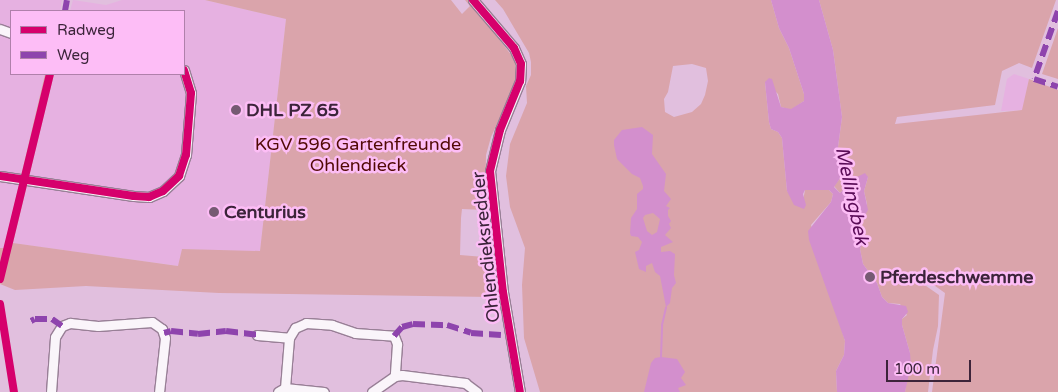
<!DOCTYPE html>
<style>
body{margin:0}
#map{position:relative;width:1058px;height:392px;overflow:hidden;background:#e1bfde;font-family:"Varela Round",sans-serif}
div>[style]{position:absolute}
.built>*{inset:0;background:#e6b1e1}
.green>*{inset:0;background:#daa4ab}
.water>*{inset:0;background:#d38fcd}
.stream>*{height:2px;margin:-1px;padding:0 1px;transform-origin:1px;border-radius:1px;background:#d38fcd}
.roads{filter:drop-shadow(1px 0 #987f96) drop-shadow(-1px 0 #987f96) drop-shadow(0 1px #987f96) drop-shadow(0 -1px #987f96)}
.minor>*{height:9px;margin:-4.5px;padding:0 4.5px;transform-origin:4.5px;border-radius:4.5px;background:#faf5fa}
.quiet>*{height:6px;margin-top:-3px;transform-origin:0;background:repeating-linear-gradient(90deg,#8e44ad 0 12px,transparent 0 18px)}
.cycleway>*{height:8px;margin:-4px;padding:0 4px;transform-origin:4px;border-radius:4px;background:#d6006c}
.dots>*{width:14px;height:14px;translate:-50% -50%;box-sizing:border-box;border:2px solid #fdbdf6;border-radius:50%}
span{translate:-50% -50%;white-space:nowrap;text-align:center;line-height:1.15;-webkit-text-stroke:5px #fdbdf6;paint-order:stroke}
.poi-label{font-size:18px;color:#3c243a;font-weight:700}
.left{translate:0 -50%;text-align:left}
.park-label{font-size:18px;color:#510904}
.street-label{font-size:18px;color:#3c243a}
.water-label{font-size:19px;color:#5a0c57;font-style:italic}
.legend{position:absolute;left:10px;top:10px;width:175px;height:65px;box-sizing:border-box;background:#fdbdf6;border:1px solid #b080ab;margin:0;padding:6px 9px;list-style:none;font-size:15px;color:#3c243a}
.legend li{display:flex;align-items:center;gap:10px;height:25px}
.legend b{width:25px;border:1px solid #b080ab}
.scale{position:absolute;left:886px;top:360px;width:85px;height:22px;box-sizing:border-box;border:2px solid #3c243a;border-top:0;padding-left:6px;font-size:15px;line-height:18px;white-space:nowrap;color:#3c243a;-webkit-text-stroke:4px #fdbdf6;paint-order:stroke}
</style>
<div id="map">
<div class="built">
<i style="clip-path:polygon(0 0,62px 0,60px 11px,11px 11px,11px 74px,45px 74px,4px 248px,0 248px)"></i>
<i style="clip-path:polygon(73px 0,106px 5px,122px 0,205px 0,286px 19px,260px 252px,182px 249px,179px 266px,12px 243px,54px 74px,184px 74px,184px 11px,70px 11px)"></i>
<i style="clip-path:polygon(1014px 74px,1029px 79px,1023px 110px,1001px 111px,1007px 79px)"></i>
</div>
<div class="green">
<i style="clip-path:polygon(205px 0,451px 0,462px 14px,470px 6px,465px 0,469px 0,515px 60px,517px 80px,491px 137px,486px 155px,485px 210px,462px 209px,461px 218px,460px 255px,484px 257px,492px 297px,219px 293px,86px 286px,15px 290px,0 284px,0 248px,4px 248px,45px 74px,54px 74px,13px 243px,178px 266px,182px 249px,260px 251px,286px 19px)"></i>
<i style="clip-path:polygon(evenodd,495px 0,771px 0,779px 28px,789px 48px,804px 94px,804px 101px,791px 110px,781px 107px,778px 94px,765px 82px,769px 122px,771px 129px,778px 132px,782px 138px,787px 191px,806px 205px,803px 201px,805px 190px,829px 190px,833px 194px,831px 202px,811px 225px,845px 341px,844px 355px,836px 371px,837px 392px,540px 392px,524px 338px,522px 285px,525px 248px,510px 207px,506px 176px,510px 144px,527px 103px,526px 86px,531px 75px,531px 62px,529px 53px,503px 9px,495px 0,692px 64px,706px 68px,708px 81px,705px 95px,701px 104px,692px 112px,674px 117px,665px 112px,664px 99px,668px 92px,673px 66px,692px 64px)"></i>
<i style="clip-path:polygon(819px 0,1056px 0,1032px 68px,1019px 63px,1002px 71px,995px 105px,897px 117px,895px 124px,1022px 110px,1029px 79px,1058px 90px,1058px 392px,932px 392px,945px 293px,921px 276px,919px 281px,939px 295px,938px 326px,933px 350px,928px 392px,905px 392px,910px 353px,902px 325px,902px 319px,907px 315px,900px 304px,888px 303px,882px 297px,877px 283px,863px 264px,860px 249px,862px 244px,860px 230px,867px 204px,864px 191px,868px 177px,845px 179px,845px 188px,840px 193px,834px 186px,841px 177px,838px 147px,842px 117px,833px 50px)"></i>
<i style="clip-path:polygon(1058px 28px,1058px 79px,1042px 74px)"></i>
</div>
<div class="water">
<i style="clip-path:polygon(771px 0,819px 0,833px 50px,842px 117px,838px 147px,841px 177px,834px 187px,840px 193px,845px 188px,847px 176px,851px 174px,855px 178px,865px 173px,868px 177px,864px 191px,868px 210px,861px 222px,862px 244px,860px 249px,863px 264px,877px 283px,882px 297px,888px 303px,906px 306px,908px 312px,902px 319px,902px 325px,910px 353px,911px 365px,905px 392px,837px 392px,836px 371px,844px 355px,845px 341px,809px 240px,808px 231px,831px 202px,833px 194px,829px 190px,805px 190px,803px 194px,806px 205px,804px 209px,794px 205px,787px 191px,782px 138px,778px 132px,771px 129px,769px 122px,765px 82px,769px 78px,772px 79px,781px 107px,791px 109px,804px 101px,804px 94px,789px 48px,779px 28px)"></i>
<i style="clip-path:polygon(evenodd,642px 127px,653px 135px,652px 154px,666px 174px,664px 191px,671px 199px,666px 206px,670px 208px,668px 210px,668px 216px,671px 221px,669px 224px,671px 228px,665px 235px,673px 242px,661px 247px,661px 252px,670px 251px,675px 254px,674px 275px,676px 283px,672px 288px,670px 303px,666px 307px,660px 276px,655px 272px,652px 263px,646px 266px,646px 272px,639px 269px,635px 252px,639px 250px,642px 242px,638px 237px,631px 236px,630px 233px,631px 218px,637px 209px,637px 194px,643px 189px,643px 186px,640px 178px,632px 174px,617px 159px,614px 145px,614px 140px,622px 130px,642px 127px,653px 213px,660px 219px,657px 232px,652px 235px,647px 231px,643px 218px,645px 215px,653px 213px)"></i>
<i style="clip-path:polygon(661px 357px,677px 359px,685px 372px,681px 378px,686px 385px,678px 388px,680px 392px,644px 392px,651px 363px,655px 358px)"></i>
</div>
<div class="stream">
<i style="left:661px;top:357px;width:32px;rotate:-88deg"></i>
<i style="left:662px;top:325px;width:18px;rotate:-77deg"></i>
</div>
<div class="roads">
<div class="minor">
<i style="left:473px;top:0;width:63px;rotate:49.5deg"></i>
<i style="left:514px;top:48px;width:17px;rotate:66deg"></i>
<i style="left:521px;top:64px;width:17px;rotate:93deg"></i>
<i style="left:520px;top:81px;width:53px;rotate:112.2deg"></i>
<i style="left:500px;top:130px;width:42px;rotate:103.7deg"></i>
<i style="left:490px;top:171px;width:122px;rotate:83.9deg"></i>
<i style="left:503px;top:292px;width:101px;rotate:80.4deg"></i>
<i style="left:0;top:29px;width:12px;rotate:20deg"></i>
<i style="left:0;top:176px;width:135px;rotate:8.5deg"></i>
<i style="left:134px;top:196px;width:15px;rotate:4deg"></i>
<i style="left:149px;top:197px;width:15px;rotate:-23deg"></i>
<i style="left:163px;top:191px;width:22px;rotate:-43deg"></i>
<i style="left:179px;top:176px;width:22px;rotate:-72deg"></i>
<i style="left:186px;top:155px;width:62px;rotate:-85.4deg"></i>
<i style="left:191px;top:93px;width:24px;rotate:-107deg"></i>
<i style="left:257px;top:335px;width:32px;rotate:5deg"></i>
<i style="left:285px;top:388px;width:50px;rotate:-85.4deg"></i>
<i style="left:289px;top:338px;width:12px;rotate:-59deg"></i>
<i style="left:295px;top:328px;width:12px;rotate:-24deg"></i>
<i style="left:306px;top:323px;width:26px;rotate:4deg"></i>
<i style="left:332px;top:325px;width:24px;rotate:19deg"></i>
<i style="left:355px;top:333px;width:39px;rotate:4deg"></i>
<i style="left:394px;top:336px;width:9px;rotate:69deg"></i>
<i style="left:397px;top:344px;width:32px;rotate:94deg"></i>
<i style="left:51px;top:392px;width:55px;rotate:-85.8deg"></i>
<i style="left:55px;top:337px;width:13px;rotate:-58deg"></i>
<i style="left:62px;top:326px;width:9px;rotate:-21deg"></i>
<i style="left:70px;top:323px;width:28px;rotate:6deg"></i>
<i style="left:98px;top:326px;width:54px;rotate:-4.2deg"></i>
<i style="left:152px;top:322px;width:12px;rotate:35deg"></i>
<i style="left:162px;top:329px;width:9px;rotate:72deg"></i>
<i style="left:165px;top:338px;width:54px;rotate:96.3deg"></i>
<i style="left:278px;top:392px;width:8px;rotate:-30deg"></i>
<i style="left:285px;top:388px;width:39px;rotate:6deg"></i>
<i style="left:372px;top:392px;width:28px;rotate:-35deg"></i>
<i style="left:395px;top:376px;width:7px;rotate:-8deg"></i>
<i style="left:402px;top:375px;width:64px;rotate:7.2deg"></i>
<i style="left:465px;top:383px;width:15px;rotate:37deg"></i>
</div>
</div>
<div class="quiet">
<i style="left:65px;top:11px;width:11px;rotate:-80deg"></i>
<i style="left:1058px;top:11px;width:72px;rotate:109.4deg"></i>
<i style="left:1034px;top:79px;width:25px;rotate:18deg"></i>
<i style="left:31px;top:321px;width:4px;rotate:-27deg"></i>
<i style="left:35px;top:319px;width:17px"></i>
<i style="left:52px;top:319px;width:12px;rotate:35deg"></i>
<i style="left:164px;top:333px;width:7px;rotate:-16deg"></i>
<i style="left:171px;top:331px;width:27px;rotate:6deg"></i>
<i style="left:198px;top:334px;width:28px;rotate:-6deg"></i>
<i style="left:226px;top:331px;width:31px;rotate:7deg"></i>
<i style="left:394px;top:336px;width:12px;rotate:-48deg"></i>
<i style="left:402px;top:327px;width:11px;rotate:-15deg"></i>
<i style="left:413px;top:324px;width:34px;rotate:2deg"></i>
<i style="left:447px;top:325px;width:25px;rotate:18deg"></i>
<i style="left:471px;top:333px;width:30px;rotate:4deg"></i>
</div>
<div class="cycleway">
<i style="left:473px;top:0;width:63px;rotate:49.5deg"></i>
<i style="left:514px;top:48px;width:17px;rotate:66deg"></i>
<i style="left:521px;top:64px;width:17px;rotate:93deg"></i>
<i style="left:520px;top:81px;width:53px;rotate:112.2deg"></i>
<i style="left:500px;top:130px;width:42px;rotate:103.7deg"></i>
<i style="left:490px;top:171px;width:122px;rotate:83.9deg"></i>
<i style="left:503px;top:292px;width:101px;rotate:80.4deg"></i>
<i style="left:0;top:176px;width:135px;rotate:8.5deg"></i>
<i style="left:134px;top:196px;width:15px;rotate:4deg"></i>
<i style="left:149px;top:197px;width:15px;rotate:-23deg"></i>
<i style="left:163px;top:191px;width:22px;rotate:-43deg"></i>
<i style="left:179px;top:176px;width:22px;rotate:-72deg"></i>
<i style="left:186px;top:155px;width:62px;rotate:-85.4deg"></i>
<i style="left:191px;top:93px;width:24px;rotate:-107deg"></i>
<i style="left:0;top:279px;width:211px;rotate:-76.3deg"></i>
<i style="left:0;top:304px;width:89px;rotate:81deg"></i>
</div>
<div class="dots">
<i style="left:236px;top:110px;background:#765a73"></i>
<i style="left:214px;top:212px;background:#765a73"></i>
<i style="left:870px;top:277px;background:#765a73"></i>
</div>
<div class="poi-label">
<span class="left" style="left:246px;top:110px">DHL PZ 65</span>
<span class="left" style="left:224px;top:212px">Centurius</span>
<span class="left" style="left:880px;top:277px">Pferdeschwemme</span>
</div>
<div class="park-label">
<span style="left:358px;top:155px">KGV 596 Gartenfreunde<br>Ohlendieck</span>
</div>
<div class="street-label">
<span style="left:486px;top:247px;rotate:-96deg">Ohlendieksredder</span>
</div>
<div class="water-label">
<span style="left:851px;top:196px;rotate:78deg">Mellingbek</span>
</div>
<ul class="legend">
<li><b style="height:6px;background:#d6006c"></b>Radweg</li>
<li><b style="height:6px;background:#8e44ad"></b>Weg</li>
</ul>
<div class="scale">100 m</div>
</div>
